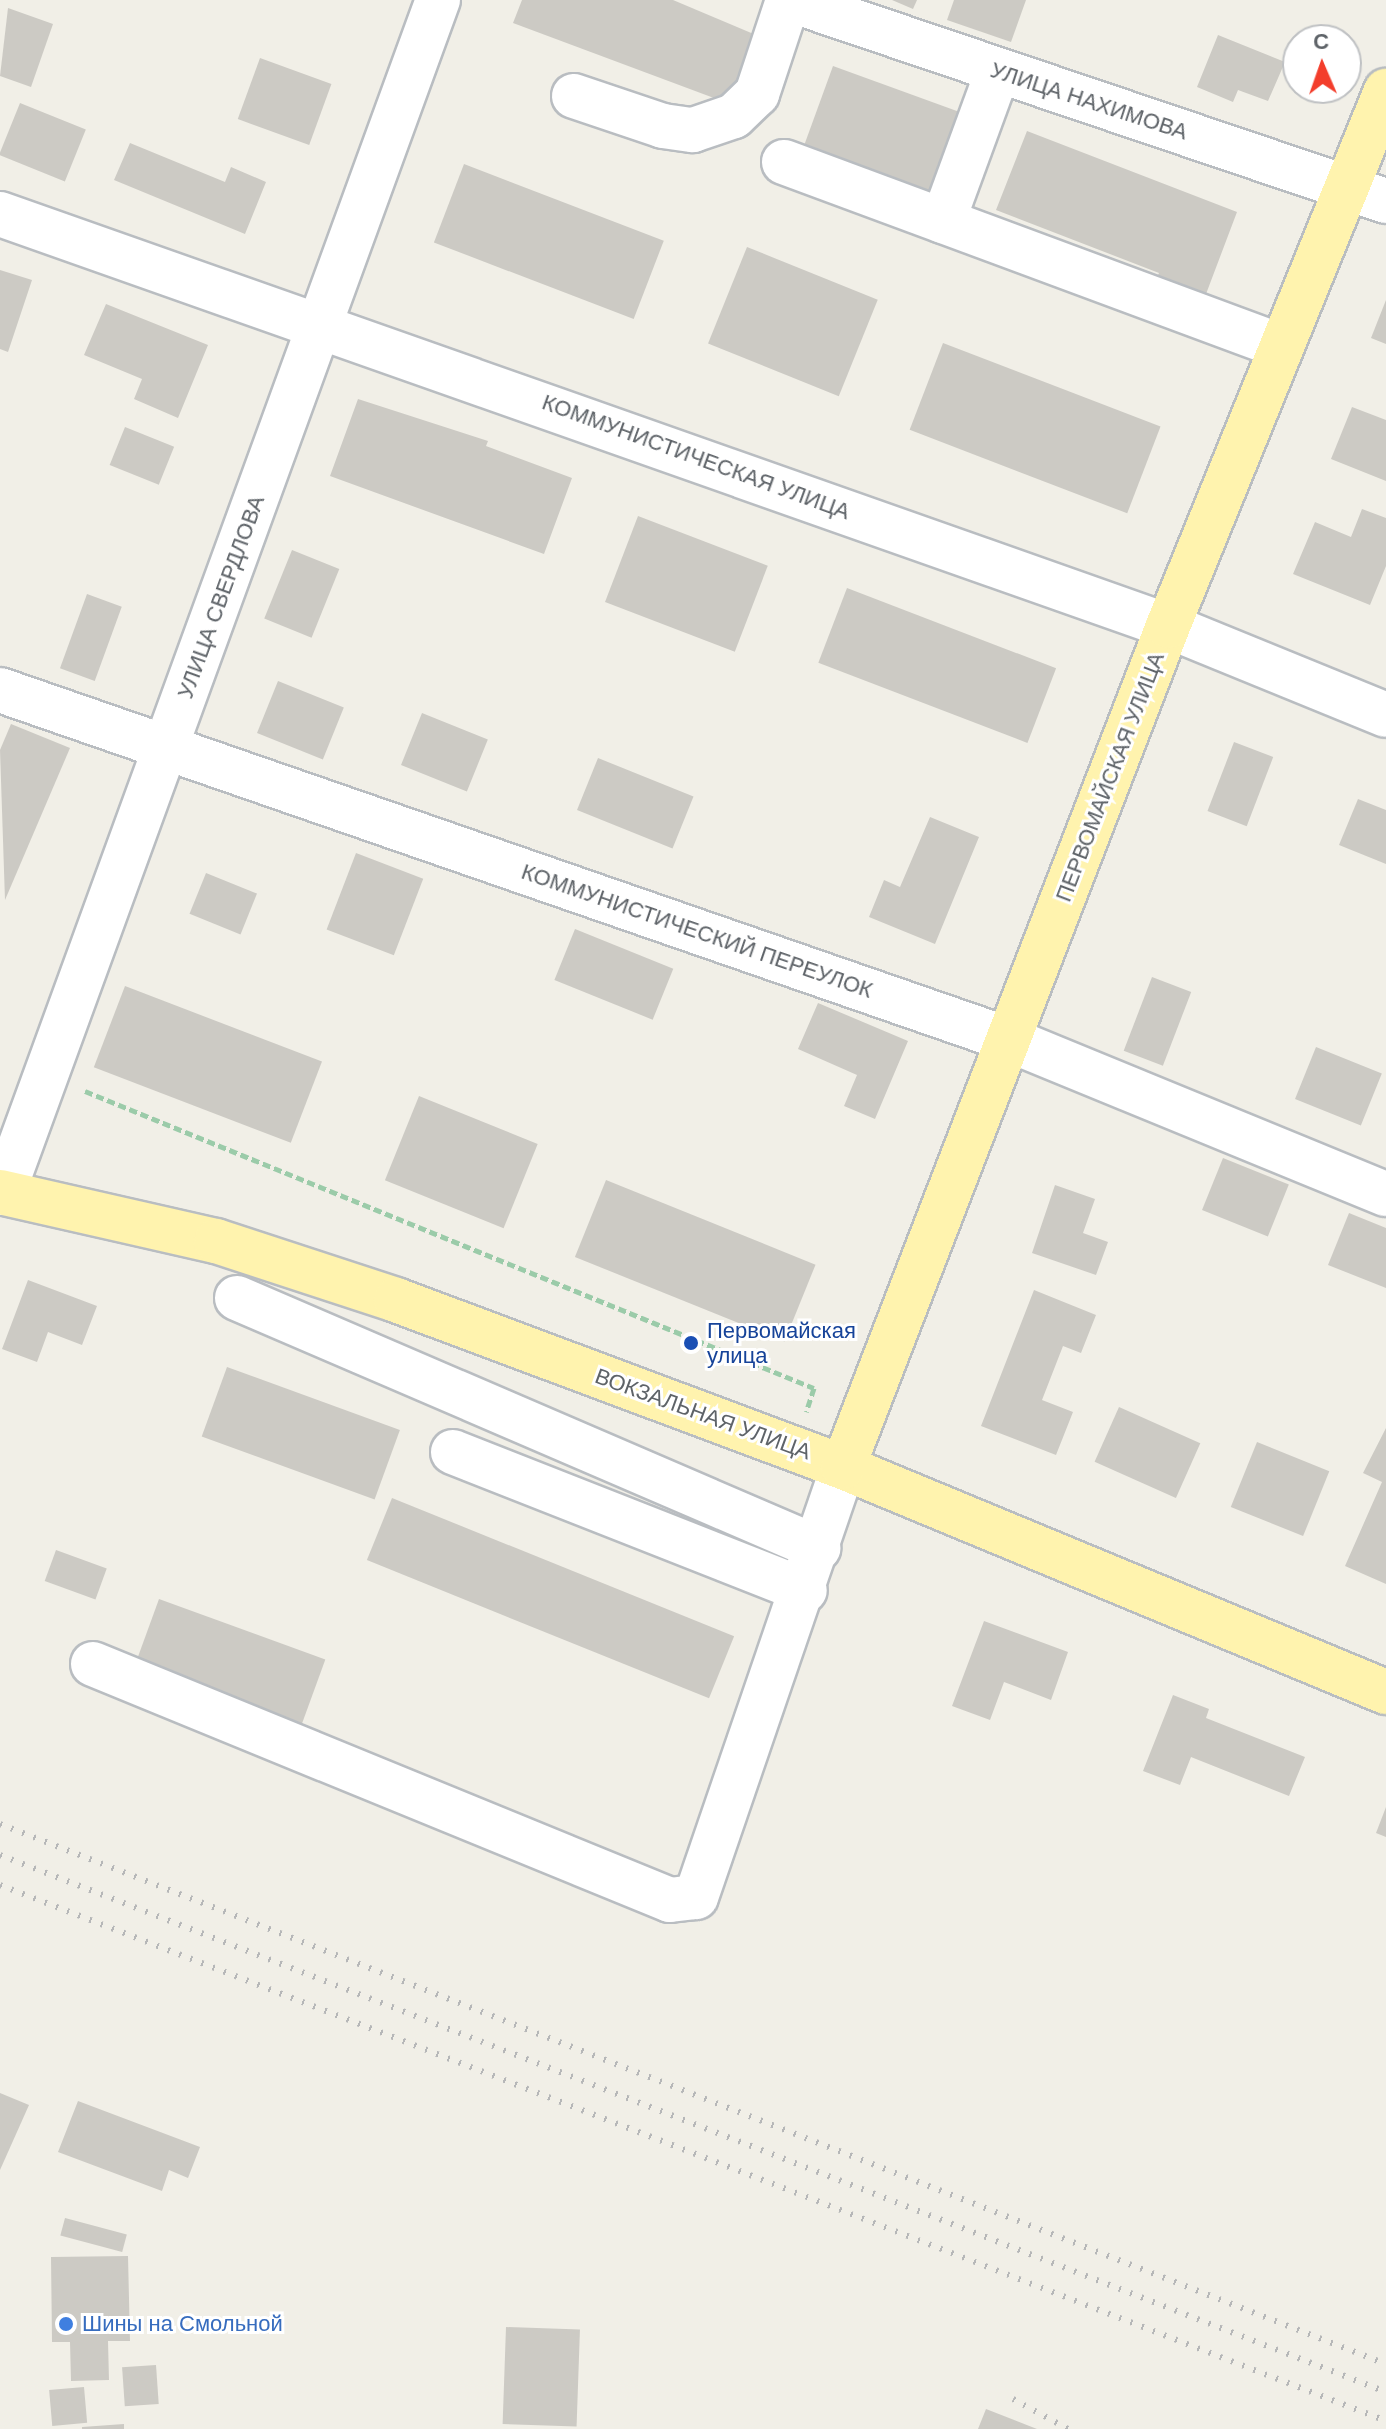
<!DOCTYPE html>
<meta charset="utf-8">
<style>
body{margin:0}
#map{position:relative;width:1386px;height:2429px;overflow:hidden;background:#f1efe7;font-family:Arial,sans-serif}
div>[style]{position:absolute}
.building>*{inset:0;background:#cccac4;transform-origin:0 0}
.path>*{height:5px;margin-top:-2.5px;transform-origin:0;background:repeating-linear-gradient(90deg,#9bcba9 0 8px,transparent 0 12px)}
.roads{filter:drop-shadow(2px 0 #b9bdc1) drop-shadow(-2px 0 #b9bdc1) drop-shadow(0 2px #b9bdc1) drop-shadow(0 -2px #b9bdc1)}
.minor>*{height:44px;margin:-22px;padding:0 22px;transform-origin:22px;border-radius:22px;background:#fff}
.major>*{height:44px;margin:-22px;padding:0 22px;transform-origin:22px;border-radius:22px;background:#fff3ae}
.rail>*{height:6px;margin-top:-3px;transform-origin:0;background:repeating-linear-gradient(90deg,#b6b7b8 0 2px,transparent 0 12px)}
.dots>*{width:22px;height:22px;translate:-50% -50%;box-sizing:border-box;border:4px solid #fff;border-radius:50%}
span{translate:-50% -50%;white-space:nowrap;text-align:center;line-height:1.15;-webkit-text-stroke:6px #fff;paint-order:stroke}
.street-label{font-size:22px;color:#5e6368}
.transit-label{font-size:22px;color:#164399}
.left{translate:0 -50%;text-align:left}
.shop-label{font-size:22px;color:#366cbe}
.north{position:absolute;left:1282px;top:24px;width:80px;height:80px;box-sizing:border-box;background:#fff;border:2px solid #bfc1c3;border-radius:50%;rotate:358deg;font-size:22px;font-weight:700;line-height:32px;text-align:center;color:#5e6368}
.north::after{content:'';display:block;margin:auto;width:28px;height:36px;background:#f33d2b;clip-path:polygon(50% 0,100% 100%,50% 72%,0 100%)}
</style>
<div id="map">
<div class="building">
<i style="clip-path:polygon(522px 0,673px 0,756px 35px,730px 104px,513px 23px)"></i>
<i style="clip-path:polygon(892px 0,917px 0,913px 9px)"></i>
<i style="clip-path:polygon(954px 0,1026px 0,1011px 42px,947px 20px)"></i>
<i style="clip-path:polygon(8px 8px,53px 24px,31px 87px,0 76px)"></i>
<i style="clip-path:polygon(1218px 35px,1285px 62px,1268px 101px,1238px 90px,1233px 102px,1197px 87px)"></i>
<i style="left:260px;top:58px;width:76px;height:65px;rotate:20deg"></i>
<i style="left:833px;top:66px;width:134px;height:88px;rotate:20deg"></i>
<i style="left:20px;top:103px;width:71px;height:56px;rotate:22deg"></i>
<i style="clip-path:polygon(1027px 131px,1237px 212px,1203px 302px,1154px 283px,1159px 273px,996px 210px)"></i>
<i style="clip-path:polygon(130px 143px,225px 182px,231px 167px,266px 182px,245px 234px,114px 180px)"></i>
<i style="left:464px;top:164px;width:214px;height:84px;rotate:21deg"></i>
<i style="left:747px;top:247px;width:141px;height:104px;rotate:22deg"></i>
<i style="clip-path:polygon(0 270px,32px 280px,8px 352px,0 349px)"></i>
<i style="clip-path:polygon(1386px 300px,1386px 344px,1371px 338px)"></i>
<i style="clip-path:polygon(106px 304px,208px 345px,178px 418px,134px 399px,142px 379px,84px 355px)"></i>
<i style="left:943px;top:343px;width:233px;height:93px;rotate:21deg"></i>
<i style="clip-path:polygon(358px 399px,488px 441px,486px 446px,572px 478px,544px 554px,330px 476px)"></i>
<i style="clip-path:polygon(1352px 407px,1386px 420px,1386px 481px,1331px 459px)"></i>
<i style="left:125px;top:427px;width:53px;height:41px;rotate:22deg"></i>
<i style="clip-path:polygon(1362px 509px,1386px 518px,1386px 566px,1370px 605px,1293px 574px,1315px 522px,1351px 537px)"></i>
<i style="left:638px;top:516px;width:139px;height:92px;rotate:21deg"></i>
<i style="left:292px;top:550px;width:51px;height:74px;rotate:22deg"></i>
<i style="left:847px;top:588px;width:224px;height:80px;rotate:21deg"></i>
<i style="left:87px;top:594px;width:37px;height:79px;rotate:20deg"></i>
<i style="left:278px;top:681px;width:71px;height:56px;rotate:22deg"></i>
<i style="left:422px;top:713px;width:71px;height:56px;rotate:22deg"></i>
<i style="clip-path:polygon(11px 724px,70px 748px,5px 900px,0 750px)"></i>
<i style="left:1234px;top:742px;width:42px;height:74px;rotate:21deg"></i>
<i style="left:598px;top:758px;width:103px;height:56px;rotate:22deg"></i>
<i style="clip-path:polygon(1358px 799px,1386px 810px,1386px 864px,1339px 845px)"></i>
<i style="clip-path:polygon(930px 817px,979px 837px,935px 944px,869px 917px,884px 880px,900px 887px)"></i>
<i style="left:356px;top:853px;width:72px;height:82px;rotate:21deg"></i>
<i style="left:206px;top:873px;width:55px;height:44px;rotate:22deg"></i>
<i style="left:575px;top:929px;width:106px;height:55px;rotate:22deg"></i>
<i style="left:1152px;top:977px;width:42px;height:79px;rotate:21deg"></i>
<i style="left:125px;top:986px;width:211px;height:87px;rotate:21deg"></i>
<i style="clip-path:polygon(818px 1003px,908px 1041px,875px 1119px,844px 1106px,857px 1075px,798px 1049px)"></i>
<i style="left:1316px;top:1047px;width:71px;height:56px;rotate:22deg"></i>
<i style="left:419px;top:1096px;width:128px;height:91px;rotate:22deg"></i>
<i style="left:1223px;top:1158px;width:71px;height:56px;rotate:22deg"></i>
<i style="left:606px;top:1180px;width:226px;height:83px;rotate:22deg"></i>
<i style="clip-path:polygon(1055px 1185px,1095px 1199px,1083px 1233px,1108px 1242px,1096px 1275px,1032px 1253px)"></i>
<i style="clip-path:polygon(1349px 1213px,1386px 1228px,1386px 1288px,1328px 1265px)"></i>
<i style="clip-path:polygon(28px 1280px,97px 1306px,82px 1345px,48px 1332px,37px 1362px,2px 1349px)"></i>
<i style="clip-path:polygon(1034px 1290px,1096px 1315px,1081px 1353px,1063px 1346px,1042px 1400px,1073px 1412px,1056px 1455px,981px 1426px)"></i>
<i style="left:227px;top:1367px;width:184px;height:74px;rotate:20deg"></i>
<i style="left:1119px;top:1407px;width:89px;height:60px;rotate:24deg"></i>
<i style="clip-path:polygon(1386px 1428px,1386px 1584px,1345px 1566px,1382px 1482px,1363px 1473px)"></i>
<i style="left:1257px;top:1442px;width:78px;height:70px;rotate:22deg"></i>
<i style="left:392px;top:1498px;width:369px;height:67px;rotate:22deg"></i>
<i style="left:56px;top:1550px;width:54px;height:33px;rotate:20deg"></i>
<i style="left:159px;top:1599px;width:177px;height:71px;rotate:20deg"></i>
<i style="clip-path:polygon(984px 1621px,1068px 1652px,1051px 1700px,1004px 1682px,990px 1720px,952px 1706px)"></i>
<i style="clip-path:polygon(1173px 1695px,1209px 1709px,1206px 1718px,1305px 1757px,1289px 1796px,1191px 1757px,1180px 1785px,1143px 1771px)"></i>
<i style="clip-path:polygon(1386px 1807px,1386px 1837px,1376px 1833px)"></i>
<i style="clip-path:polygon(0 2093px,29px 2105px,0 2170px)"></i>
<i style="clip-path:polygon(78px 2101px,200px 2147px,188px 2178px,169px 2170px,162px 2191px,58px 2152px)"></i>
<i style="left:65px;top:2218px;width:64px;height:18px;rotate:15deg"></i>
<i style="clip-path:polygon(128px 2256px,130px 2341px,108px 2341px,109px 2380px,71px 2381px,70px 2342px,52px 2342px,51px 2257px)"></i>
<i style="left:506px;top:2327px;width:74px;height:97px;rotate:2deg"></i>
<i style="left:156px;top:2365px;width:39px;height:34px;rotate:86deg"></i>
<i style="left:84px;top:2387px;width:36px;height:35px;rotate:85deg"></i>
<i style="clip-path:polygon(986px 2409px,1037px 2429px,978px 2429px)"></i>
<i style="clip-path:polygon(124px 2424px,124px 2429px,82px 2429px,82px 2427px)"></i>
</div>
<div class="path">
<i style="left:85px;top:1091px;width:787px;rotate:22.17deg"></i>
<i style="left:814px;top:1388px;width:25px;rotate:108deg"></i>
</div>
<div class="roads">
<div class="minor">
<i style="left:791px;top:0;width:628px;rotate:18.67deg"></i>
<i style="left:574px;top:96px;width:94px;rotate:18.6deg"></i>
<i style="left:663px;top:126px;width:30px;rotate:8deg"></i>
<i style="left:693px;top:130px;width:43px;rotate:-18.9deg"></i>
<i style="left:734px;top:116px;width:32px;rotate:-44deg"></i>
<i style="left:757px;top:94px;width:99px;rotate:-71.7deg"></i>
<i style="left:784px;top:162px;width:529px;rotate:20.35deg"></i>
<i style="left:0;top:214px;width:1239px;rotate:19.43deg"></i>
<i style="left:1168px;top:626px;width:235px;rotate:22.2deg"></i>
<i style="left:943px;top:221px;width:160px;rotate:-69.9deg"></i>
<i style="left:0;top:690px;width:1069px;rotate:19.11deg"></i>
<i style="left:1010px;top:1040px;width:406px;rotate:22.3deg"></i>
<i style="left:3px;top:1193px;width:1270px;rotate:-69.97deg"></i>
<i style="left:237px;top:1298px;width:633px;rotate:23.28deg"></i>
<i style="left:453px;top:1452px;width:378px;rotate:21.5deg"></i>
<i style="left:93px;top:1664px;width:623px;rotate:22.25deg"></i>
<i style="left:670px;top:1900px;width:26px;rotate:-7deg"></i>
<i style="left:696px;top:1897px;width:454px;rotate:-71.1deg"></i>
</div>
<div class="major">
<i style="left:0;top:1192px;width:221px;rotate:12.8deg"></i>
<i style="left:216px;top:1241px;width:189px;rotate:18.1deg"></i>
<i style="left:396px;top:1300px;width:477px;rotate:20.5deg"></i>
<i style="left:843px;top:1467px;width:588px;rotate:22.51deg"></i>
<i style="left:843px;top:1467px;width:902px;rotate:-68.87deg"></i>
<i style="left:1168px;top:626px;width:578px;rotate:-67.83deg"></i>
</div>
</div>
<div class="rail">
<i style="left:0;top:1824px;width:1487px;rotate:21.29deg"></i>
<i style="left:0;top:1855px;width:1486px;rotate:21.18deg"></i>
<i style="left:0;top:1885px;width:1486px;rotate:21.14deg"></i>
<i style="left:1013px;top:2399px;width:63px;rotate:28.6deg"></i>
</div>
<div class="dots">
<i style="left:691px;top:1343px;background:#1a4fb4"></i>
<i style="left:66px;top:2324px;background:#3f7fe0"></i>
</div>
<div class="street-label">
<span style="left:1089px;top:101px;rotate:18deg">УЛИЦА НАХИМОВА</span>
<span style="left:696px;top:457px;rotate:20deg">КОММУНИСТИЧЕСКАЯ УЛИЦА</span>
<span style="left:221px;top:597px;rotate:-70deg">УЛИЦА СВЕРДЛОВА</span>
<span style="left:1110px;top:777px;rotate:-69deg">ПЕРВОМАЙСКАЯ УЛИЦА</span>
<span style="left:697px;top:931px;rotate:19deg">КОММУНИСТИЧЕСКИЙ ПЕРЕУЛОК</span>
<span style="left:703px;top:1414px;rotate:20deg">ВОКЗАЛЬНАЯ УЛИЦА</span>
</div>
<div class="transit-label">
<span class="left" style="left:707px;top:1343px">Первомайская<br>улица</span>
</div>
<div class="shop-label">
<span class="left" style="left:82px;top:2324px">Шины на Смольной</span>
</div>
<div class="north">С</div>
</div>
